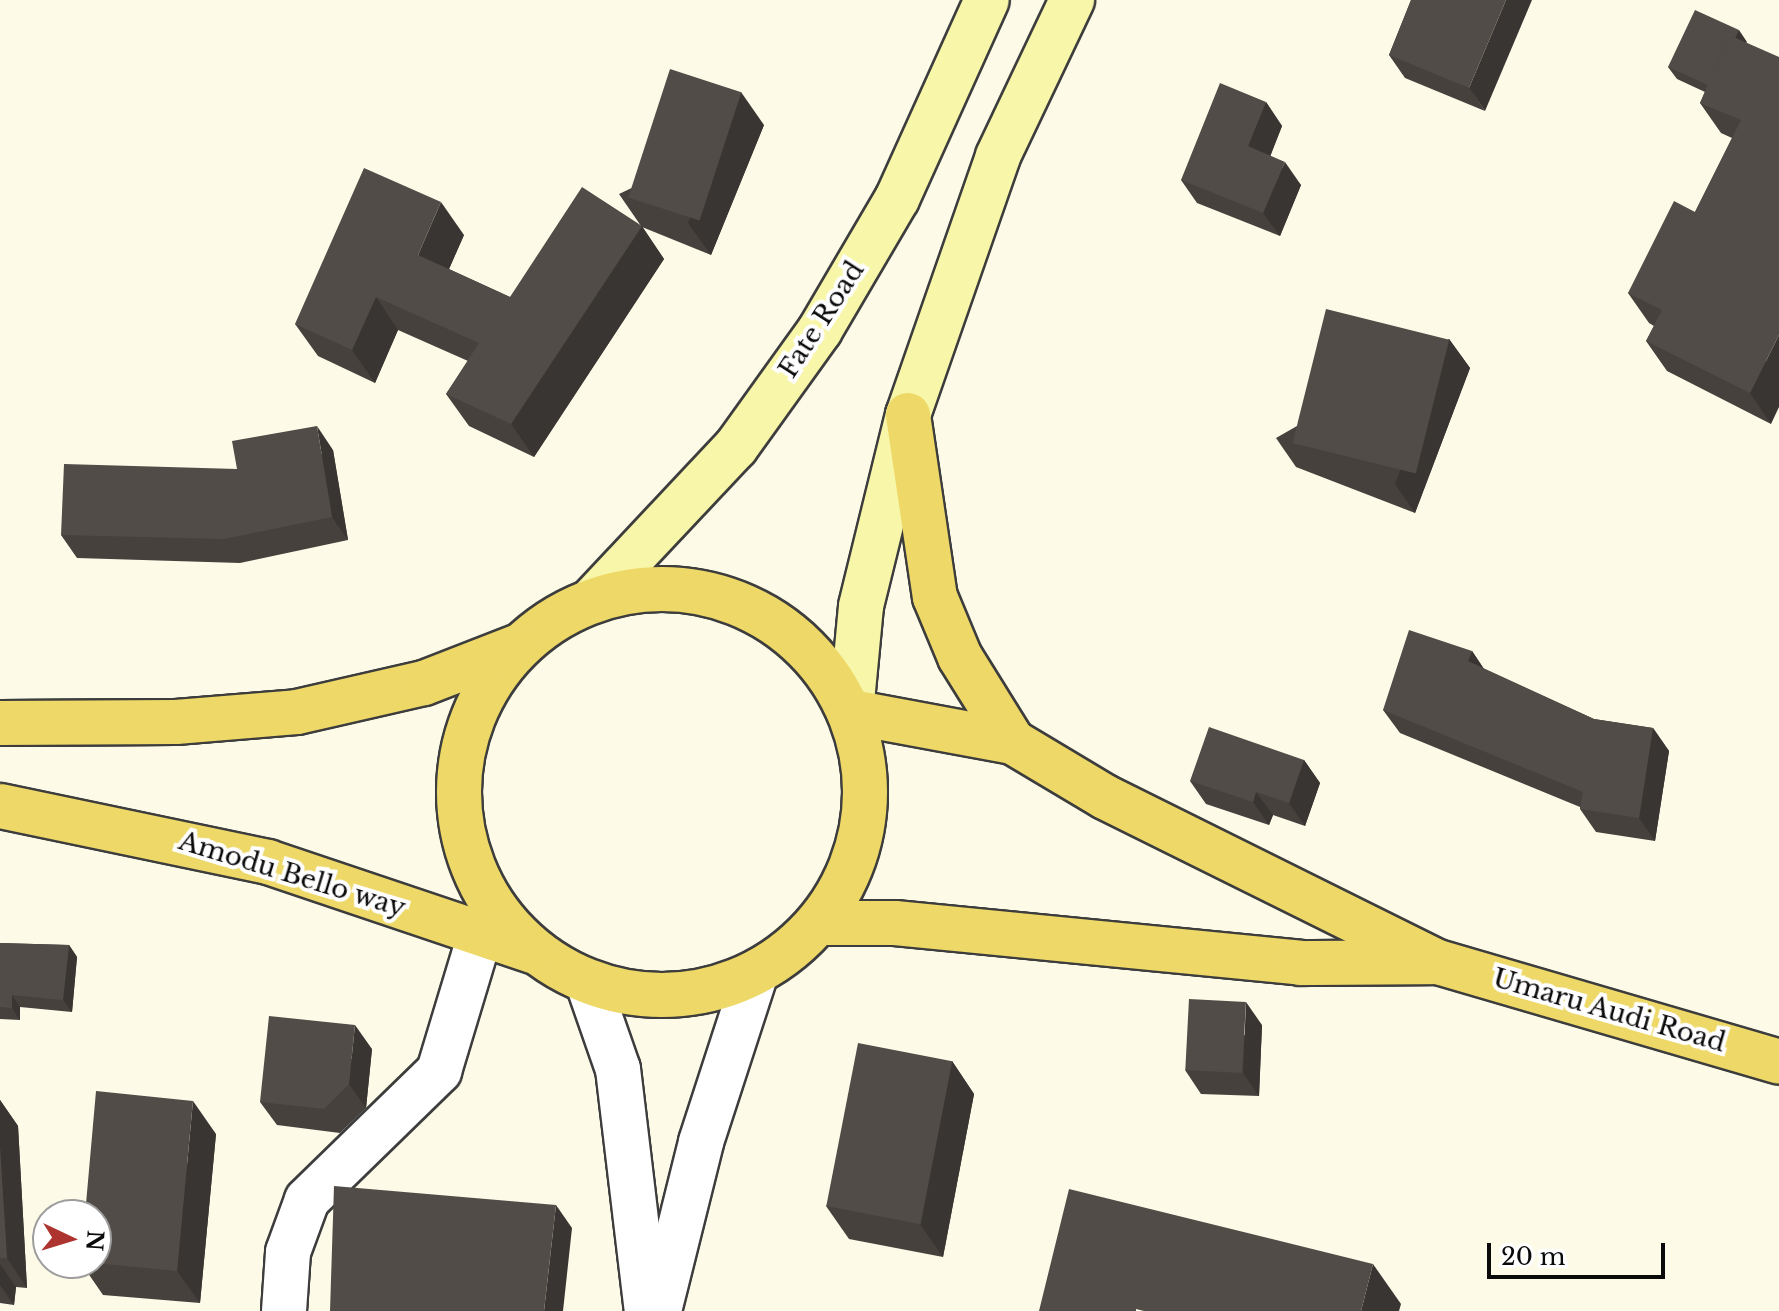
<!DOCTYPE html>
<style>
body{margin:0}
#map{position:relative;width:1779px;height:1311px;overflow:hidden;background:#fdfbe8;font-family:"Libre Baskerville",serif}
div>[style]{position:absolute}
.roads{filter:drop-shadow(2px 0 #3d3d3d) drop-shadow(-2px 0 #3d3d3d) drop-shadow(0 2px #3d3d3d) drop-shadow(0 -2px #3d3d3d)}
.street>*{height:44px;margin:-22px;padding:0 22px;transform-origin:22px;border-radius:22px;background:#fff}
.secondary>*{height:44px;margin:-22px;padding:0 22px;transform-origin:22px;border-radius:22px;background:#f8f6a8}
.primary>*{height:44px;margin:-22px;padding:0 22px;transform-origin:22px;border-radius:22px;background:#edd868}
.primary>.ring{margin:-22px;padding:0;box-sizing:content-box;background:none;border:44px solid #edd868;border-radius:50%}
.wall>*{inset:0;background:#46413d}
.shaded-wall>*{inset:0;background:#393532}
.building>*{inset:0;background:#514c47;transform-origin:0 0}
span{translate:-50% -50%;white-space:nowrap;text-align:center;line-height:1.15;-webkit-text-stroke:8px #fff;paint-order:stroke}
.street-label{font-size:26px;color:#0a0a0a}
.north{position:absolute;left:32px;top:1199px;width:80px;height:80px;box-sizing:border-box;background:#fff;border:2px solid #9d9d9d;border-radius:50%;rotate:94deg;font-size:22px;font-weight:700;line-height:32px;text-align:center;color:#0a0a0a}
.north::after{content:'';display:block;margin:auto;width:28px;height:36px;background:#ad332e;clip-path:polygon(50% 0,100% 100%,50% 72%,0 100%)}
.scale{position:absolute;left:1487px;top:1243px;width:178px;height:36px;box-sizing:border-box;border:4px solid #0a0a0a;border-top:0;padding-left:10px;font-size:24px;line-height:28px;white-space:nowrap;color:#0a0a0a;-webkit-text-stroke:6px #fff;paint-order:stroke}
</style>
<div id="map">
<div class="roads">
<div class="street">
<i style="left:588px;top:983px;width:91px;rotate:70.8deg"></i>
<i style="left:618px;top:1069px;width:244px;rotate:83.2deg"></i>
<i style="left:284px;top:1311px;width:59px;rotate:-86.1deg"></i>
<i style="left:288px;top:1252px;width:55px;rotate:-69.9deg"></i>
<i style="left:307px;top:1200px;width:185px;rotate:-44.3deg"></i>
<i style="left:439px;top:1071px;width:142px;rotate:-73.2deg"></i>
<i style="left:659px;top:1311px;width:174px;rotate:-76deg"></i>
<i style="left:701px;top:1142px;width:178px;rotate:-72deg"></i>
</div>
<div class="secondary">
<i style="left:594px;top:598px;width:207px;rotate:-46.8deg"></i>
<i style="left:736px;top:447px;width:144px;rotate:-54.3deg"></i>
<i style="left:820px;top:330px;width:152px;rotate:-59.6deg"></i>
<i style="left:897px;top:199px;width:218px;rotate:-65.7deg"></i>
<i style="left:851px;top:712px;width:106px;rotate:-84.6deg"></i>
<i style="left:861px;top:606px;width:197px;rotate:-76.2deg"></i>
<i style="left:908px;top:415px;width:274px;rotate:-70.8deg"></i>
<i style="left:998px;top:156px;width:173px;rotate:-64.6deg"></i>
</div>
<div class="primary">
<i style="left:908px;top:415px;width:184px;rotate:81.6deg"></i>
<i style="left:935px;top:597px;width:65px;rotate:67.4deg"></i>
<i style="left:960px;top:657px;width:100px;rotate:58.1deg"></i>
<i class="ring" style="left:459px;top:589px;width:362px;height:362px"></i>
<i style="left:851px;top:712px;width:165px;rotate:10.5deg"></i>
<i style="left:1013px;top:742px;width:107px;rotate:30.9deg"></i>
<i style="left:1105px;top:797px;width:372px;rotate:26.4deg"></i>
<i style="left:1438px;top:962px;width:355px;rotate:16.3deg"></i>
<i style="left:0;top:723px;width:176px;rotate:-0.3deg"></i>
<i style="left:176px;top:722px;width:121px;rotate:-4.7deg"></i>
<i style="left:297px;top:712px;width:130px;rotate:-12.9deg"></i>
<i style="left:424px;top:683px;width:100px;rotate:-21.2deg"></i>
<i style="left:0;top:806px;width:274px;rotate:11.8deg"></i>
<i style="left:268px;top:862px;width:280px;rotate:18.6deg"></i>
<i style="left:818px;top:923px;width:77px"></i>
<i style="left:895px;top:923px;width:407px;rotate:5.6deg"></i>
<i style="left:1300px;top:963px;width:131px;rotate:-0.4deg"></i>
</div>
</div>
<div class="wall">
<i style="clip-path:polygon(1411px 0,1485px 111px,1405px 78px,1389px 55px)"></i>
<i style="clip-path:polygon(1739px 30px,1771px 424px,1667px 371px,1646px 341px,1654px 326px,1649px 323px,1628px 293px,1695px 212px,1732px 138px,1721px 133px,1700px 103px,1705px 92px,1677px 79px,1668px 67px)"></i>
<i style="clip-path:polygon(1266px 102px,1282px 126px,1270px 156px,1301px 185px,1280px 236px,1197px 203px,1181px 180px)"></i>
<i style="clip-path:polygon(764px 125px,711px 255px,642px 227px,664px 259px,534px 457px,469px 426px,446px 394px,468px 361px,398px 330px,375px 383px,318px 356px,295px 324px,464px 235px,449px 269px,510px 297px,641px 226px,619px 194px)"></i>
<i style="clip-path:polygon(1449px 339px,1470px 368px,1415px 513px,1296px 467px,1276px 438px)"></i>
<i style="clip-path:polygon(333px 450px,348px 540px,240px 563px,77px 558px,61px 535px)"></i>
<i style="clip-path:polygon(1472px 651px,1484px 669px,1594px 719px,1653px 728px,1669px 751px,1655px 841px,1596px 832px,1580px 809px,1580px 807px,1400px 733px,1383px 710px)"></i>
<i style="clip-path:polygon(1304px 760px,1320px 783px,1305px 826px,1273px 815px,1269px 825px,1206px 804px,1190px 781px)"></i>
<i style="clip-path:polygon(0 943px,69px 945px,77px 957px,72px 1012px,20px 1007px,20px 1020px,0 1019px)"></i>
<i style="clip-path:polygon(1262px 1025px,1259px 1096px,1201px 1094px,1185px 1070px)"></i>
<i style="clip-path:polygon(372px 1049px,366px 1108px,340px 1133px,277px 1125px,260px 1102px)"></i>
<i style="clip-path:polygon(952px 1061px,974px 1094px,943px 1257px,849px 1239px,826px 1206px)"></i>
<i style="clip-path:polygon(0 1100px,18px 1126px,27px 1288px,16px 1287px,14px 1305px,0 1303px)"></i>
<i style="clip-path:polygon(216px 1134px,200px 1303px,103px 1295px,81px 1263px,96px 1263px)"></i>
</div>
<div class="shaded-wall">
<i style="clip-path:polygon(1506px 0,1532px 0,1485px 111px,1469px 88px)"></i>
<i style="clip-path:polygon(1739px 30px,1747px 42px,1713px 87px)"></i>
<i style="clip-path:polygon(741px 92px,764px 125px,711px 255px,688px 223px)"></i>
<i style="clip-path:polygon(1266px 102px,1282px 126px,1265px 170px,1248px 146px)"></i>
<i style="clip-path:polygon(1285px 162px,1301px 185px,1280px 236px,1263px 213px)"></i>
<i style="clip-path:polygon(441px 202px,464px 235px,441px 287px,418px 255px)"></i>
<i style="clip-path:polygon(642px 226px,664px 259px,534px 457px,511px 424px)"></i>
<i style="clip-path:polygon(376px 297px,398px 330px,375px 383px,352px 350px)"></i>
<i style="clip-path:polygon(1779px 335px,1779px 407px,1771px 424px,1750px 393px)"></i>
<i style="clip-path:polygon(1449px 339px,1470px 368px,1415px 513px,1395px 484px)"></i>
<i style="clip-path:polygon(317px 426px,333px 450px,348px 540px,332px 517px)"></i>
<i style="clip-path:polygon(1472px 651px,1488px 675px,1468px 661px)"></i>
<i style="clip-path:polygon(1653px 728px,1669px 751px,1655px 841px,1639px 818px)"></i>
<i style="clip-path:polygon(1304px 760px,1320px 783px,1305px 826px,1289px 803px)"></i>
<i style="clip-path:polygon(1256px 792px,1273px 815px,1269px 825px,1253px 802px)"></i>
<i style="clip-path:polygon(69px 945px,77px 957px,72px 1012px,63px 1000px)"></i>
<i style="clip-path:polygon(12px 995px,20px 1007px,20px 1020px,12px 1008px)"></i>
<i style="clip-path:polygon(1246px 1002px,1262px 1025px,1259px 1096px,1243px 1073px)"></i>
<i style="clip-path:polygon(355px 1025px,372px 1049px,366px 1108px,349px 1084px)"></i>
<i style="clip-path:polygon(952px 1061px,974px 1094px,943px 1257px,920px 1224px)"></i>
<i style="clip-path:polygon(0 1100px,18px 1126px,27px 1288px,7px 1258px,0 1147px)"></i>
<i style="clip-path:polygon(193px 1101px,216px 1134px,200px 1303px,177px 1271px)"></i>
<i style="clip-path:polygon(556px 1205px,572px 1228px,563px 1311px,544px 1311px)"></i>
<i style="clip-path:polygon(0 1264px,16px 1287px,14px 1305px,0 1285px)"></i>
<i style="clip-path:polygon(1373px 1264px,1401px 1304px,1399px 1311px,1361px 1311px)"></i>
</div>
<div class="building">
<i style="clip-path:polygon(1411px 0,1506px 0,1469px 88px,1389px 55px)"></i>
<i style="clip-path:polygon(1695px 10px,1739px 30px,1735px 38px,1729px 35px,1708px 85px,1668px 67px)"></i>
<i style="clip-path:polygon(1729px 35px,1779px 57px,1779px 335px,1750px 393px,1646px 341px,1662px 310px,1628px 293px,1674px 201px,1695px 212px,1741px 120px,1700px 103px)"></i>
<i style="left:670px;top:69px;width:75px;height:135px;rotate:18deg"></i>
<i style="clip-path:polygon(1220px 83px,1266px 102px,1248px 146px,1285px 162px,1263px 213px,1181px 180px)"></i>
<i style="clip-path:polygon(364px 168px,441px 202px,418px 255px,510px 297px,582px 187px,642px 226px,511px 424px,446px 394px,479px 343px,376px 297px,352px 350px,295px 324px)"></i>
<i style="left:1326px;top:309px;width:127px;height:138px;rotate:14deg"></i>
<i style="clip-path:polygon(317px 426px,332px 517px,224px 539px,61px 535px,64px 464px,237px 469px,232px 441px)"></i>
<i style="clip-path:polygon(1409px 630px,1472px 651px,1468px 661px,1594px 719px,1653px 728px,1639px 818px,1580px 809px,1583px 792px,1383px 710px)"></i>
<i style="clip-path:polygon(1209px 727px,1304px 760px,1289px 803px,1256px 792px,1253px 802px,1190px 781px)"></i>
<i style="clip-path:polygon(0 943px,69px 945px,63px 1000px,12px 995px,12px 1008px,0 1007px)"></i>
<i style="left:1189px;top:999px;width:57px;height:71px;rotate:3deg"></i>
<i style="clip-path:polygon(269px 1016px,355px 1025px,349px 1084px,324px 1109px,260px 1102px)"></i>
<i style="left:858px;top:1043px;width:96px;height:166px;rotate:11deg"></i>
<i style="clip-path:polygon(96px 1091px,193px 1101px,177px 1271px,93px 1263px,96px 1263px,96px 1215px,85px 1215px)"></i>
<i style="clip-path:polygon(0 1147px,7px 1258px,0 1258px)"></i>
<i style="clip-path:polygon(334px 1186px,556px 1205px,544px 1311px,330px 1311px)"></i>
<i style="clip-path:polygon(1069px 1189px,1373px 1264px,1361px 1311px,1144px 1311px,1136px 1309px,1136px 1311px,1039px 1311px)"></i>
</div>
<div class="street-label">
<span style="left:822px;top:320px;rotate:-57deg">Fate Road</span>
<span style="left:292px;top:875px;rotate:17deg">Amodu Bello way</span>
<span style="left:1609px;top:1011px;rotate:16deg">Umaru Audi Road</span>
</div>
<div class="north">N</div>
<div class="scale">20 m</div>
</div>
